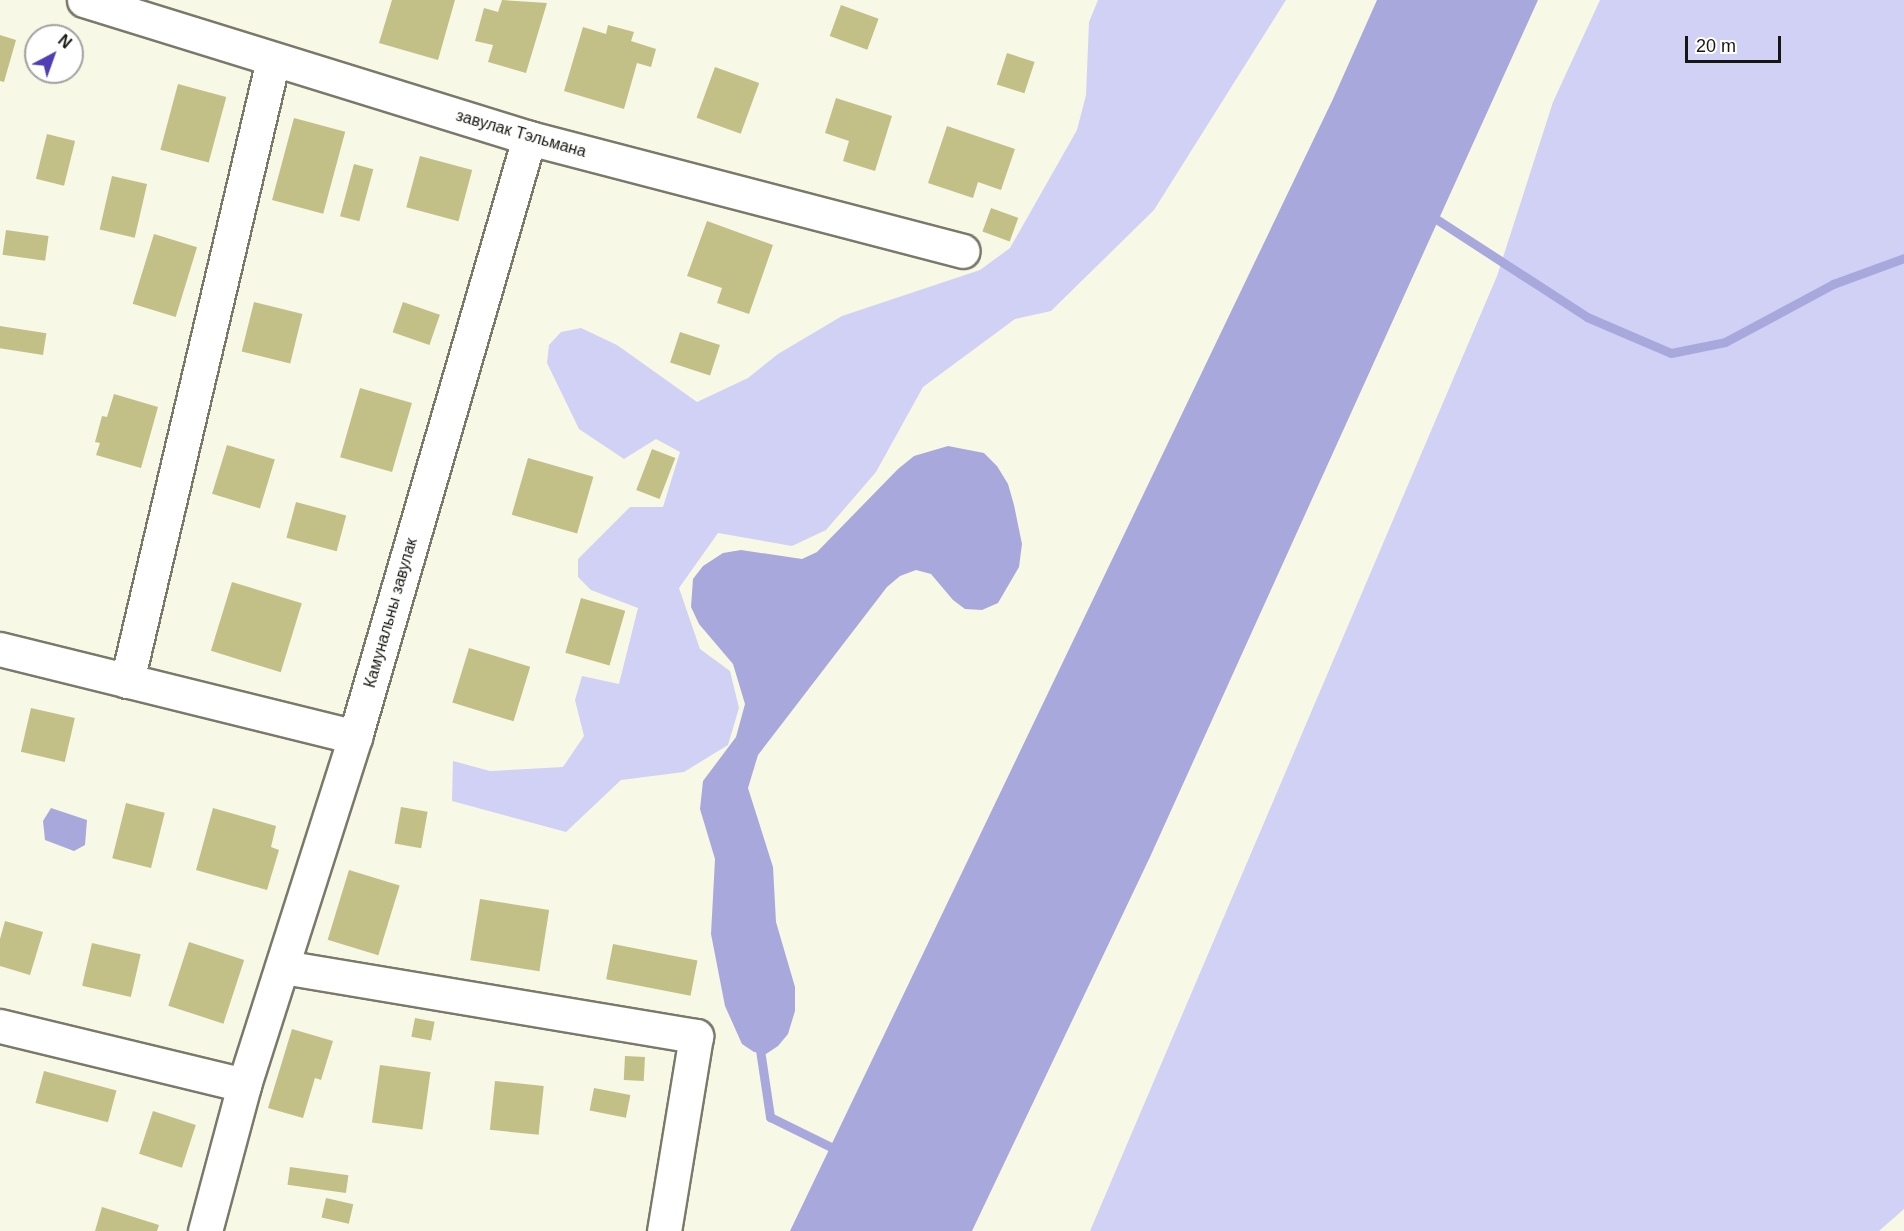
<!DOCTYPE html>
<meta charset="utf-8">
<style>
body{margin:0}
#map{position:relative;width:1904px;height:1231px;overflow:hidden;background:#f8f8e6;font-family:Helvetica,sans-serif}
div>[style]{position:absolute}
.green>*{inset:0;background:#d1d1f5}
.water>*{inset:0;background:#a8a8dc}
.stream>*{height:9px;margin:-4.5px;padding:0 4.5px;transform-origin:4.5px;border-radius:4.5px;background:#a8a8dc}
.building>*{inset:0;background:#c2c087;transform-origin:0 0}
.roads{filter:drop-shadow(2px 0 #7a796a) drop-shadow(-2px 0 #7a796a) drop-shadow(0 2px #7a796a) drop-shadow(0 -2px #7a796a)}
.minor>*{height:33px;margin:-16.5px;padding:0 16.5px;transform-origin:16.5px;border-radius:16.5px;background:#fff}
span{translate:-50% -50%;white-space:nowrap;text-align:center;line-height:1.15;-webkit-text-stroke:5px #fff;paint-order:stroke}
.street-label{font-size:16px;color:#171711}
.north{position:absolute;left:24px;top:24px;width:60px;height:60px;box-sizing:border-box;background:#fff;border:2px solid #a2a2a0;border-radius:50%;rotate:41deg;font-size:16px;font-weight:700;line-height:24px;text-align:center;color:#171711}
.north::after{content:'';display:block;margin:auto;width:21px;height:27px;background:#513db5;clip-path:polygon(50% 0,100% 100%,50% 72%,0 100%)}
.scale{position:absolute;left:1685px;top:36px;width:96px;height:27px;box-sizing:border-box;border:3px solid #171711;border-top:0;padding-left:8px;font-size:18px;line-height:21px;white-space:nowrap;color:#171711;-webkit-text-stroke:4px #fff;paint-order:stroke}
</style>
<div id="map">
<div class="green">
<i style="clip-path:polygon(1098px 0,1286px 0,1154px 210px,1051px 311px,1015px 319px,923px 387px,876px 472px,826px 530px,792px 546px,718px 533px,679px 588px,700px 649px,730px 671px,739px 708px,728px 745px,684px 772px,621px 780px,566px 832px,452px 801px,453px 761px,490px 771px,563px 767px,584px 736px,575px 700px,582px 676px,619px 684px,638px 608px,591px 590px,578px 577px,578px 559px,630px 507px,663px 507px,680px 452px,656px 439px,624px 459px,579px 429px,547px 363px,549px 345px,561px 332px,581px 328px,617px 345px,697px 402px,748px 378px,778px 354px,842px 316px,980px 270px,1010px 248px,1077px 130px,1086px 95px,1089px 22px)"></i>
<i style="clip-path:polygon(1600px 0,1904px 0,1904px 1209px,1879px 1231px,1090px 1231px,1497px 276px,1553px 102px)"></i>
</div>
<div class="water">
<i style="clip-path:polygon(1377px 0,1538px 0,1150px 857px,972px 1231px,790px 1231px,1333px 99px)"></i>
<i style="clip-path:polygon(948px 446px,984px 453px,997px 466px,1008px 484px,1014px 505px,1022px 544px,1019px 567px,998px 603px,982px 610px,965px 609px,953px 600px,931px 574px,916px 570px,900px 576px,887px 587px,758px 755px,748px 788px,773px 867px,776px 922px,795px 987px,795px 1011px,788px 1034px,778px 1046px,766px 1054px,754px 1052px,742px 1044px,725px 1006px,711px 934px,715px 859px,700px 809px,703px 781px,736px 737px,745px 704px,733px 664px,699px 624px,691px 607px,693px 579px,703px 566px,723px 553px,741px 550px,802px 559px,817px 552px,898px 469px,914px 456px)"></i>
<i style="clip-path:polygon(51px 808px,87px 820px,85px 845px,74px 851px,45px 840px,43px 821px)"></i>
</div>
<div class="stream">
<i style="left:1430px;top:215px;width:187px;rotate:33deg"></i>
<i style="left:1587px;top:317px;width:91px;rotate:23.2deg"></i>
<i style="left:1671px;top:353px;width:55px;rotate:-11.5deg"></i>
<i style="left:1725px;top:342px;width:123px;rotate:-28.2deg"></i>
<i style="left:1833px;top:284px;width:76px;rotate:-20.1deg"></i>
<i style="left:759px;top:1043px;width:75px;rotate:81.5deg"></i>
<i style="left:770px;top:1117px;width:77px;rotate:26.2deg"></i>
</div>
<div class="building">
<i style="clip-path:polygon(392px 0,455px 0,438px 60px,379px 43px)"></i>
<i style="clip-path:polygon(502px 0,547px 3px,526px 73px,488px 62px,493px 45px,475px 41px,484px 8px,498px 12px)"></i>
<i style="left:841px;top:5px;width:40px;height:33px;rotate:20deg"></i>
<i style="clip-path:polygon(608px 25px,634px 32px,631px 41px,656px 49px,651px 67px,637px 63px,624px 109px,564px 91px,583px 27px,606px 34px)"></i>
<i style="clip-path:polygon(0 35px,16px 40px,4px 82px,0 81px)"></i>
<i style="left:1007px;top:53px;width:29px;height:33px;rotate:18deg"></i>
<i style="left:715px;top:67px;width:47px;height:54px;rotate:20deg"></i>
<i style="left:178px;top:84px;width:50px;height:68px;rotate:15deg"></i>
<i style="clip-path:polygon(836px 98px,892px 116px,875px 171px,843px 161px,849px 141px,825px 133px)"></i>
<i style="left:294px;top:118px;width:53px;height:85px;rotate:15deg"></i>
<i style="clip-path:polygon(947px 126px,1015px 149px,1001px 190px,978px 182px,973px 198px,928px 183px)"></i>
<i style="left:47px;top:134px;width:29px;height:46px;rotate:14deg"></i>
<i style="left:420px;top:156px;width:54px;height:53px;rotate:15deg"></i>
<i style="left:354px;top:164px;width:20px;height:54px;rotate:15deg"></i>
<i style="left:112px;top:176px;width:36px;height:55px;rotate:13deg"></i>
<i style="left:991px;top:208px;width:29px;height:25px;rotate:20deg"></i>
<i style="clip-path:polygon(707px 221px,773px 245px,749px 314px,717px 303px,722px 288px,687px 276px)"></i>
<i style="left:6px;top:230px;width:43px;height:25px;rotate:8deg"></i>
<i style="left:154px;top:234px;width:45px;height:73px;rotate:17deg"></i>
<i style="left:254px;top:302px;width:50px;height:51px;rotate:14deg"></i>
<i style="left:403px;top:302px;width:39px;height:32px;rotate:19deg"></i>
<i style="left:0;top:326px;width:47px;height:22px;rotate:9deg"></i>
<i style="left:680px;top:332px;width:42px;height:32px;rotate:18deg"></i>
<i style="left:360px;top:388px;width:54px;height:72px;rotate:16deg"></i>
<i style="clip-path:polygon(114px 394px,158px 407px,141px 468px,96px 455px,100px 443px,95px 442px,102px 416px,107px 417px)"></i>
<i style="left:227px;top:445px;width:50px;height:51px;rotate:17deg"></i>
<i style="left:652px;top:449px;width:25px;height:44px;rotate:21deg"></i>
<i style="left:528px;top:458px;width:68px;height:59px;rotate:16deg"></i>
<i style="left:296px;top:502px;width:52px;height:37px;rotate:15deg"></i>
<i style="left:232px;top:582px;width:73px;height:72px;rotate:17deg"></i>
<i style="left:581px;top:598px;width:46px;height:57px;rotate:16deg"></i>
<i style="left:469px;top:648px;width:64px;height:57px;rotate:17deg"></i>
<i style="left:31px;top:708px;width:45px;height:45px;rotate:13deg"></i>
<i style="left:126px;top:803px;width:40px;height:57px;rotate:14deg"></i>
<i style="left:401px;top:807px;width:27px;height:37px;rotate:10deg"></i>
<i style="clip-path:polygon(213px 808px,276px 826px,271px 847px,279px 850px,267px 890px,196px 870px)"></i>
<i style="left:349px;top:870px;width:53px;height:73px;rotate:17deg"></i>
<i style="left:480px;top:899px;width:70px;height:62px;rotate:9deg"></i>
<i style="clip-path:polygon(5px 921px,43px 932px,30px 975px,0 966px,0 939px)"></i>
<i style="left:189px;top:942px;width:58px;height:67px;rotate:18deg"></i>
<i style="left:92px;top:943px;width:50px;height:44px;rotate:13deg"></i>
<i style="left:613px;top:944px;width:86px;height:36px;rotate:11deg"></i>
<i style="left:415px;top:1018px;width:20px;height:19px;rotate:11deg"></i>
<i style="clip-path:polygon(292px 1029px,333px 1041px,321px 1080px,315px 1078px,303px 1118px,268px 1108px)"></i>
<i style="left:625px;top:1056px;width:20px;height:24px;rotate:3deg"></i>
<i style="left:380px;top:1065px;width:51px;height:58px;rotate:8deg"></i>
<i style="left:44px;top:1071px;width:75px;height:33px;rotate:15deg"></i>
<i style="left:495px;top:1081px;width:49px;height:49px;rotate:6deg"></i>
<i style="left:594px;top:1088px;width:37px;height:23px;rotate:11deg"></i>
<i style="left:153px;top:1111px;width:45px;height:45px;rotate:18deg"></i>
<i style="left:290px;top:1167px;width:59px;height:18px;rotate:8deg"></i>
<i style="left:326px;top:1198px;width:28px;height:20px;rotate:13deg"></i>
<i style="clip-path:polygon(102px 1207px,159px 1225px,157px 1231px,95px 1231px)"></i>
</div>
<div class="roads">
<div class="minor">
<i style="left:84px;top:0;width:466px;rotate:17.2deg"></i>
<i style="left:529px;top:138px;width:448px;rotate:14.6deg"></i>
<i style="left:0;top:649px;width:366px;rotate:13.9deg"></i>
<i style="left:127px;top:681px;width:638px;rotate:-76.77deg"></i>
<i style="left:283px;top:967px;width:419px;rotate:9.5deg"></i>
<i style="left:696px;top:1036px;width:198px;rotate:99.3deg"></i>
<i style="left:0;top:1026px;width:251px;rotate:13.6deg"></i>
<i style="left:205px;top:1231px;width:151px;rotate:-75deg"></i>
<i style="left:244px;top:1085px;width:365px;rotate:-72.3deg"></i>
<i style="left:355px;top:737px;width:624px;rotate:-73.8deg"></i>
</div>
</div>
<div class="street-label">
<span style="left:521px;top:134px;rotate:16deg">завулак Тэльмана</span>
<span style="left:391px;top:613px;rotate:-74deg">Камунальны завулак</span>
</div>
<div class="north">N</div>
<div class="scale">20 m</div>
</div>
